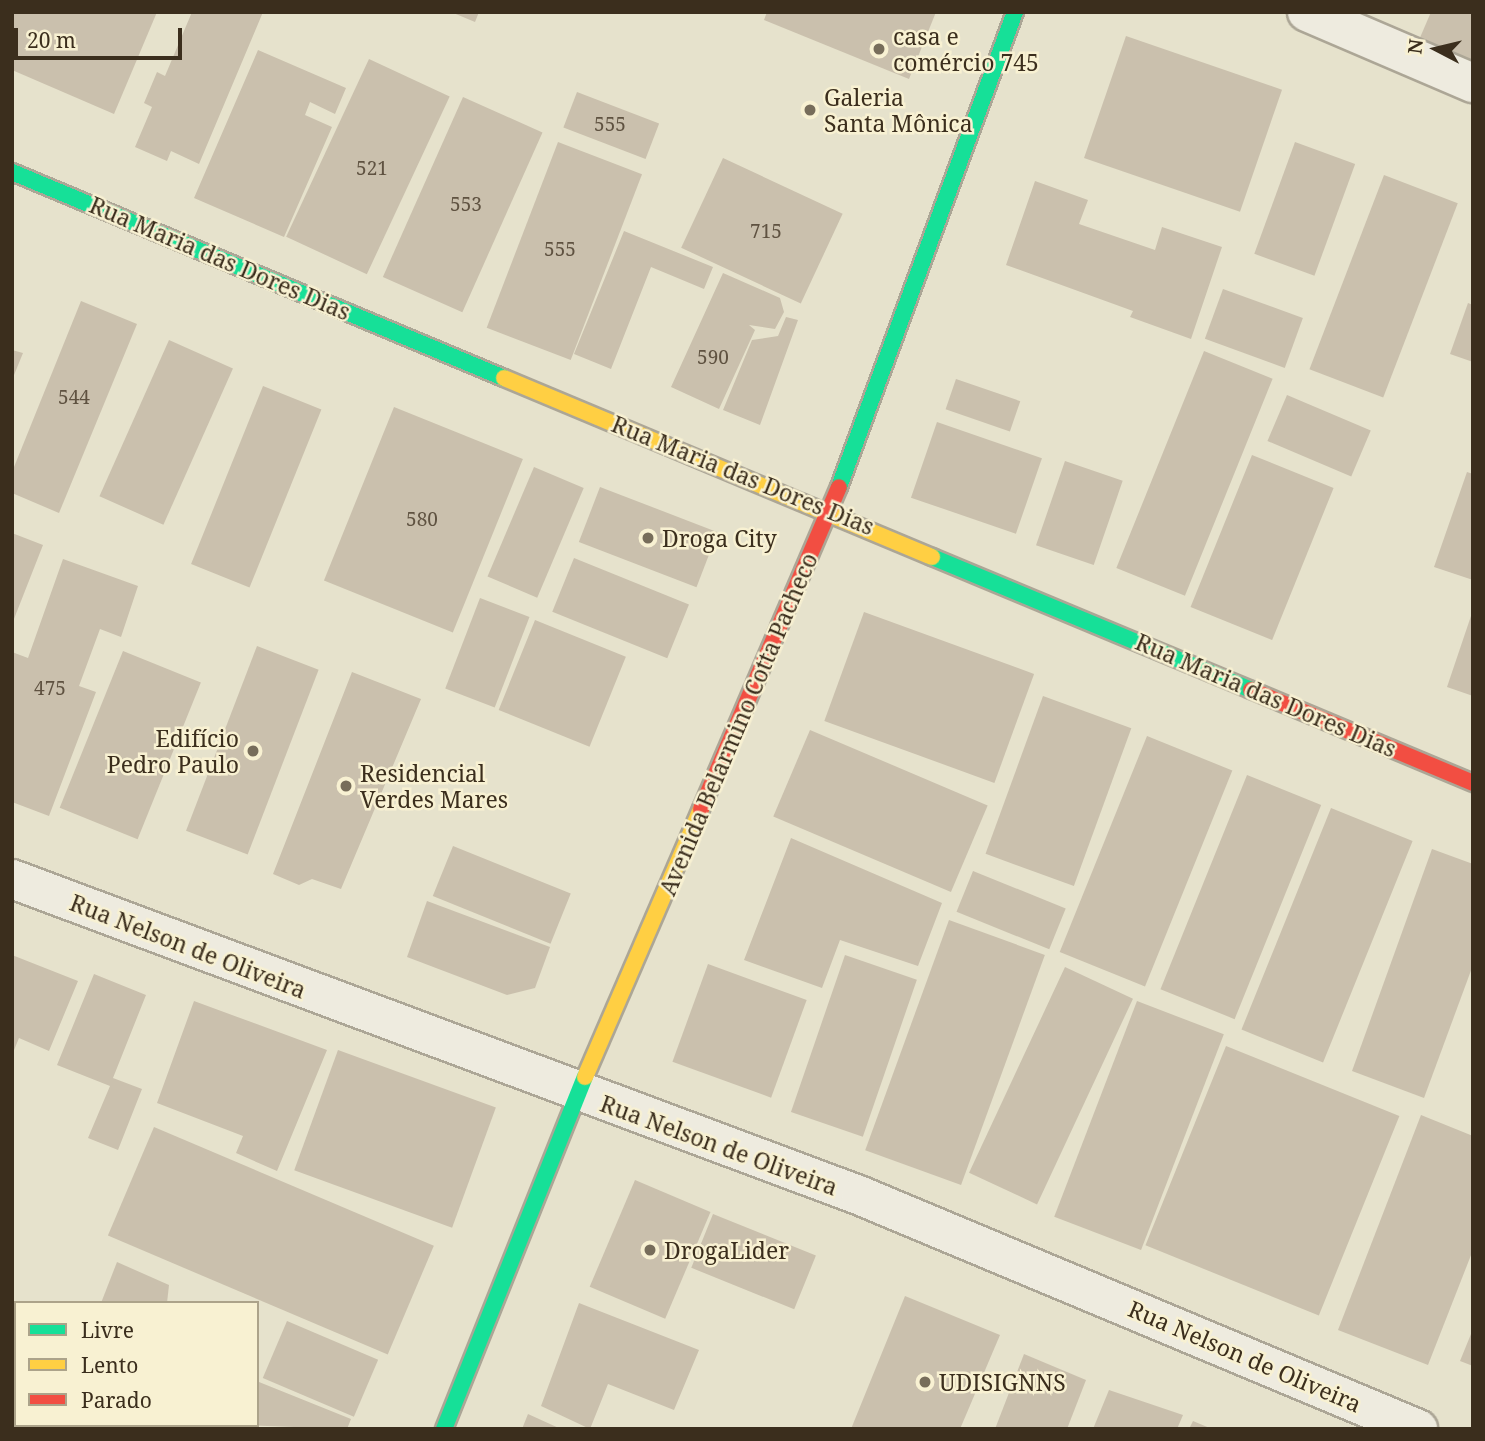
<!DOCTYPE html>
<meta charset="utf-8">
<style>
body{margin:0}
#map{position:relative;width:1485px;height:1441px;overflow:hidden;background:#e6e2cc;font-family:"Noto Serif",serif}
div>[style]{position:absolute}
.building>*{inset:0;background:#cac0ad;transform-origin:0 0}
.roads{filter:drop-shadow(2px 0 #aca696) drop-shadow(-2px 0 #aca696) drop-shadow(0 2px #aca696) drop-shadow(0 -2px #aca696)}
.street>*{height:38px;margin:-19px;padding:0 19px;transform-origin:19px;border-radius:19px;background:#eeebdf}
.fast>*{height:16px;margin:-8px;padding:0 8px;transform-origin:8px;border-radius:8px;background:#16e098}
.slow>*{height:16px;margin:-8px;padding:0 8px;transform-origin:8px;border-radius:8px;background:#ffcf43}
.jam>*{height:16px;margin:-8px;padding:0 8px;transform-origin:8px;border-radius:8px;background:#f24e42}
.dots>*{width:19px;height:19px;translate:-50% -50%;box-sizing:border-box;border:4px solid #f8f1d2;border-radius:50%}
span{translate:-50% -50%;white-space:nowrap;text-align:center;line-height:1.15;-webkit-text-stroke:5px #f8f1d2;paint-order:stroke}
.number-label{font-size:19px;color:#5f5241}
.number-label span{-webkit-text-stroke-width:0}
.poi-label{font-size:23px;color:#3b2e1d}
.left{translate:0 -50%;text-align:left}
.right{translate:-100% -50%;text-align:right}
.street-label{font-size:23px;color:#3b2e1d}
.frame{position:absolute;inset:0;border:14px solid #3b2e1d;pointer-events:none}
.legend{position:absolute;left:14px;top:1301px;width:245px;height:126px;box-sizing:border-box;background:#f8f1d2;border:2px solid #aca38a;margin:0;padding:9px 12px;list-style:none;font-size:21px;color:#3b2e1d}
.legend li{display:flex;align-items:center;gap:14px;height:35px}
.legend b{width:35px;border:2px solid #aca38a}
.north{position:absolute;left:1401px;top:14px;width:70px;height:70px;-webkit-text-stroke:5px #f8f1d2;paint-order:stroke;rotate:277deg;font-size:19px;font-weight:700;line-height:28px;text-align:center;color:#3b2e1d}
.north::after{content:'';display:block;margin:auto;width:24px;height:32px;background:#3b2e1d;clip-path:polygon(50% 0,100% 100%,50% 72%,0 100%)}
.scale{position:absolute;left:14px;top:28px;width:168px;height:32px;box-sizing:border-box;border:4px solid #3b2e1d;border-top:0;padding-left:9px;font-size:21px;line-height:24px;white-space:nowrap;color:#3b2e1d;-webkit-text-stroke:5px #f8f1d2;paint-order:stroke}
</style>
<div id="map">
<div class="building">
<i style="clip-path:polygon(12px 12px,157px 12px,114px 114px,12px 70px)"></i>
<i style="clip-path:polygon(192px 12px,263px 12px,199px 164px,171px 151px,167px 161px,135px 147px,152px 107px,144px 103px,157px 72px,165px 76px)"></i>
<i style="clip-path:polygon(451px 12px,479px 12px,475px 22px)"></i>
<i style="clip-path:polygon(767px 12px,936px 12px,909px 79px,764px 20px)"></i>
<i style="clip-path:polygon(1431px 12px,1473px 12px,1473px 65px,1419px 40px)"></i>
<i style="left:1126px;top:36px;width:165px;height:129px;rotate:19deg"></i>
<i style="clip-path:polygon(258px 50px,346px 88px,335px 114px,310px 102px,305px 115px,332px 127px,284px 237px,194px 198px)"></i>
<i style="left:369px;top:59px;width:89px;height:196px;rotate:25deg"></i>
<i style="left:577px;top:92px;width:88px;height:38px;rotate:21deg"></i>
<i style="left:463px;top:97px;width:87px;height:197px;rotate:24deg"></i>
<i style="left:558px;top:142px;width:90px;height:199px;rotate:21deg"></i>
<i style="left:1295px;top:142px;width:64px;height:119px;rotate:20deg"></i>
<i style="left:723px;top:158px;width:132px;height:99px;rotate:25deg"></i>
<i style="left:1384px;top:175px;width:79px;height:208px;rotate:21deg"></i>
<i style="clip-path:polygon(1035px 181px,1088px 200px,1079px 224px,1155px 250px,1162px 227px,1222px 247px,1191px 339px,1130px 317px,1133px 311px,1006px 265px)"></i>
<i style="clip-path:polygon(624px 231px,713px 267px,704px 289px,651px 267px,611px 369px,574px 354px)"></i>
<i style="clip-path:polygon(723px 273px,780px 298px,784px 312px,775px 329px,749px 325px,755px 330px,719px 409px,671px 387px)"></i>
<i style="left:1223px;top:289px;width:85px;height:53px;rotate:20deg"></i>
<i style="clip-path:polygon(81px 301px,137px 324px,59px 513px,12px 493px,12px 472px)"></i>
<i style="clip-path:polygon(1468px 303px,1473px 305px,1473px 362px,1450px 354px)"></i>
<i style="clip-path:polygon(786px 317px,798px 320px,760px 425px,723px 410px,752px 340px,778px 336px)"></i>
<i style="left:169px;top:340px;width:70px;height:171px;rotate:24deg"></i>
<i style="clip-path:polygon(12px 350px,23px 353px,12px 380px)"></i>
<i style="left:1204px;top:351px;width:74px;height:234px;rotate:22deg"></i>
<i style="left:956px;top:379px;width:68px;height:32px;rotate:19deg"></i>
<i style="left:263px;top:386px;width:63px;height:192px;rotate:22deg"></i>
<i style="left:1287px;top:395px;width:91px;height:50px;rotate:23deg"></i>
<i style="left:394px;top:407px;width:139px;height:187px;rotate:22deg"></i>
<i style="left:937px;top:422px;width:111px;height:80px;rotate:19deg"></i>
<i style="left:1252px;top:455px;width:88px;height:164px;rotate:22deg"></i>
<i style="left:1065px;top:461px;width:61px;height:89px;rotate:19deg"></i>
<i style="left:534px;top:467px;width:54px;height:119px;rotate:23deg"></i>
<i style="clip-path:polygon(1467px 472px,1473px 474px,1473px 580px,1434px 567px)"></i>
<i style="left:600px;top:487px;width:126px;height:59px;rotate:21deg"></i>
<i style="clip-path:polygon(12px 533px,43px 545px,12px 624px)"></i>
<i style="left:574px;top:558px;width:124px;height:58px;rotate:22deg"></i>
<i style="clip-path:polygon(63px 559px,138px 586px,121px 637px,100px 629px,79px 686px,96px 692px,49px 816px,12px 802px,12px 652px,28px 658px)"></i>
<i style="left:480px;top:598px;width:53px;height:97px;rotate:21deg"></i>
<i style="left:864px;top:612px;width:181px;height:116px;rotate:20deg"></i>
<i style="clip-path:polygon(1472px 613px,1473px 613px,1473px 696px,1447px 687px)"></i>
<i style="left:535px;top:620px;width:98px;height:97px;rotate:22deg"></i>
<i style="left:257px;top:646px;width:66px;height:198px;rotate:21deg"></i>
<i style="left:123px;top:651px;width:84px;height:169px;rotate:22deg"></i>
<i style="clip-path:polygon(352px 672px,421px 699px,341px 889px,312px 879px,299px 885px,273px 874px)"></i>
<i style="left:1043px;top:696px;width:94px;height:168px;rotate:20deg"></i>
<i style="left:810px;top:730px;width:193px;height:94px;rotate:23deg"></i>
<i style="left:1147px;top:736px;width:92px;height:233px;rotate:22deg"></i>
<i style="left:1247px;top:775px;width:80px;height:231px;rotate:22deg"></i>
<i style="left:1331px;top:808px;width:88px;height:239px;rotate:22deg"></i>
<i style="clip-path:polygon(791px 838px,942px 903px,918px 966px,840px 940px,822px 988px,744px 960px)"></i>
<i style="left:453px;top:846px;width:127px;height:54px;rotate:22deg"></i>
<i style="clip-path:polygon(1432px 849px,1473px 864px,1473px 965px,1424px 1098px,1352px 1071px)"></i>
<i style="left:973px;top:871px;width:100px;height:44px;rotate:22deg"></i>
<i style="clip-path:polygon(427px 901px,550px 947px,535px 988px,507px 995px,407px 957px)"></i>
<i style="left:949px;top:920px;width:102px;height:245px;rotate:20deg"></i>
<i style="clip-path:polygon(12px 955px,78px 981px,49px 1051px,19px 1038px,12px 1055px)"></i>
<i style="left:845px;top:955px;width:76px;height:166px;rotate:19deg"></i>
<i style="left:708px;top:964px;width:105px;height:104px;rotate:20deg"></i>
<i style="left:1065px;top:967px;width:75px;height:227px;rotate:25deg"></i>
<i style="clip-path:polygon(94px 974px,146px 995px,113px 1078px,142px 1089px,118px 1150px,88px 1138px,110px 1086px,57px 1065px)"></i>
<i style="clip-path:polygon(194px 1001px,327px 1050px,277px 1171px,236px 1153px,243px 1136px,157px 1103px)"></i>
<i style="left:1137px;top:1001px;width:93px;height:231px;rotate:21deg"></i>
<i style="left:1226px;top:1046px;width:187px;height:215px;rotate:22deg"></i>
<i style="left:338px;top:1050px;width:168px;height:128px;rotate:20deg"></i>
<i style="clip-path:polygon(1421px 1115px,1473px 1136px,1473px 1250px,1428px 1365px,1338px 1330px)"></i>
<i style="left:154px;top:1127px;width:304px;height:118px;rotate:23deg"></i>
<i style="left:635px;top:1180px;width:82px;height:116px;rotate:23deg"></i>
<i style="left:713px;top:1214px;width:111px;height:58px;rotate:22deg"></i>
<i style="clip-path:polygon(117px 1262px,169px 1285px,167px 1303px,101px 1303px)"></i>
<i style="clip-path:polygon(905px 1296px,1000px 1335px,960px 1429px,851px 1429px)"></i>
<i style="clip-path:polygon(579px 1303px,699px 1350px,674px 1410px,608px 1384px,590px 1429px,541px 1406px)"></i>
<i style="left:287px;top:1321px;width:99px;height:62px;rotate:23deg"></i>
<i style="clip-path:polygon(1473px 1329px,1473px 1366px,1460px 1361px)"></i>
<i style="clip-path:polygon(1024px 1354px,1086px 1380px,1067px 1429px,995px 1429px)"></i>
<i style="clip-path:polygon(259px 1382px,351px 1419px,347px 1429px,237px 1425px,257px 1425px)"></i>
<i style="clip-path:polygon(1109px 1390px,1183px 1415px,1177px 1429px,1093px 1429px)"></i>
<i style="clip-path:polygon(528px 1414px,561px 1429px,522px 1429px)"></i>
<i style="clip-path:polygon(1193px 1421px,1212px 1429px,1189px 1429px)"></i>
<i style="clip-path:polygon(53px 1425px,127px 1425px,52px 1429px)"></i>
<i style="clip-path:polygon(188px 1425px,227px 1425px,235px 1429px,186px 1429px)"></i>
</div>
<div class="roads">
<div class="street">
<i style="left:1307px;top:12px;width:181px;rotate:23.2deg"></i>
<i style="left:12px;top:879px;width:906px;rotate:20.47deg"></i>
<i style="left:861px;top:1196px;width:604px;rotate:22.7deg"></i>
</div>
<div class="fast">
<i style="left:12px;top:172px;width:533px;rotate:22.72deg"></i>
<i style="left:839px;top:487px;width:507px;rotate:-69.67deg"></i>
<i style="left:932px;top:557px;width:346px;rotate:22.6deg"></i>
<i style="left:444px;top:1429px;width:379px;rotate:-68.2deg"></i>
</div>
<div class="slow">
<i style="left:504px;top:378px;width:464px;rotate:22.7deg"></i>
<i style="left:585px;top:1077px;width:292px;rotate:-66.6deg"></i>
</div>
<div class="jam">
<i style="left:1251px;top:690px;width:241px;rotate:22.7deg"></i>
<i style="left:701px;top:809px;width:350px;rotate:-66.8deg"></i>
</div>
</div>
<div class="dots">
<i style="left:879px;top:49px;background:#776d5a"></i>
<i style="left:810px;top:110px;background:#776d5a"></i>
<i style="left:648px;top:538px;background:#776d5a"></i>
<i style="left:253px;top:751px;background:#776d5a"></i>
<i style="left:346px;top:786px;background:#776d5a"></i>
<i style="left:650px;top:1250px;background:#776d5a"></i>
<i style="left:925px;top:1382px;background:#776d5a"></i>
</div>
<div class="number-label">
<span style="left:610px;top:125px">555</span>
<span style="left:372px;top:169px">521</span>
<span style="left:466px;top:205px">553</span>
<span style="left:766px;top:232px">715</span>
<span style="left:560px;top:250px">555</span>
<span style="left:713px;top:358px">590</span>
<span style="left:74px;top:398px">544</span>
<span style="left:422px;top:520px">580</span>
<span style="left:50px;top:689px">475</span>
</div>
<div class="poi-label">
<span class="left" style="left:893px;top:49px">casa e<br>comércio 745</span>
<span class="left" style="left:824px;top:110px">Galeria<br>Santa Mônica</span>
<span class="left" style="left:662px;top:538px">Droga City</span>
<span class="right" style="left:239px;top:751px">Edifício<br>Pedro Paulo</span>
<span class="left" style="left:360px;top:786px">Residencial<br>Verdes Mares</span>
<span class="left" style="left:664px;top:1250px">DrogaLider</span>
<span class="left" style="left:939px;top:1382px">UDISIGNNS</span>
</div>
<div class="street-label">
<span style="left:220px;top:258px;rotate:23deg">Rua Maria das Dores Dias</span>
<span style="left:743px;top:475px;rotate:22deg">Rua Maria das Dores Dias</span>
<span style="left:1266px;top:695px;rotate:23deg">Rua Maria das Dores Dias</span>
<span style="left:738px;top:724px;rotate:-67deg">Avenida Belarmino Cotta Pacheco</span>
<span style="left:188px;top:946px;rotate:21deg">Rua Nelson de Oliveira</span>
<span style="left:719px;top:1145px;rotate:20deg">Rua Nelson de Oliveira</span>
<span style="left:1245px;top:1356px;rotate:23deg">Rua Nelson de Oliveira</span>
</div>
<div class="frame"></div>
<ul class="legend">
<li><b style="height:9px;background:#16e098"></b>Livre</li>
<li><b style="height:9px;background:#ffcf43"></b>Lento</li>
<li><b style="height:9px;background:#f24e42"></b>Parado</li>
</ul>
<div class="north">N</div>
<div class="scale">20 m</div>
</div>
